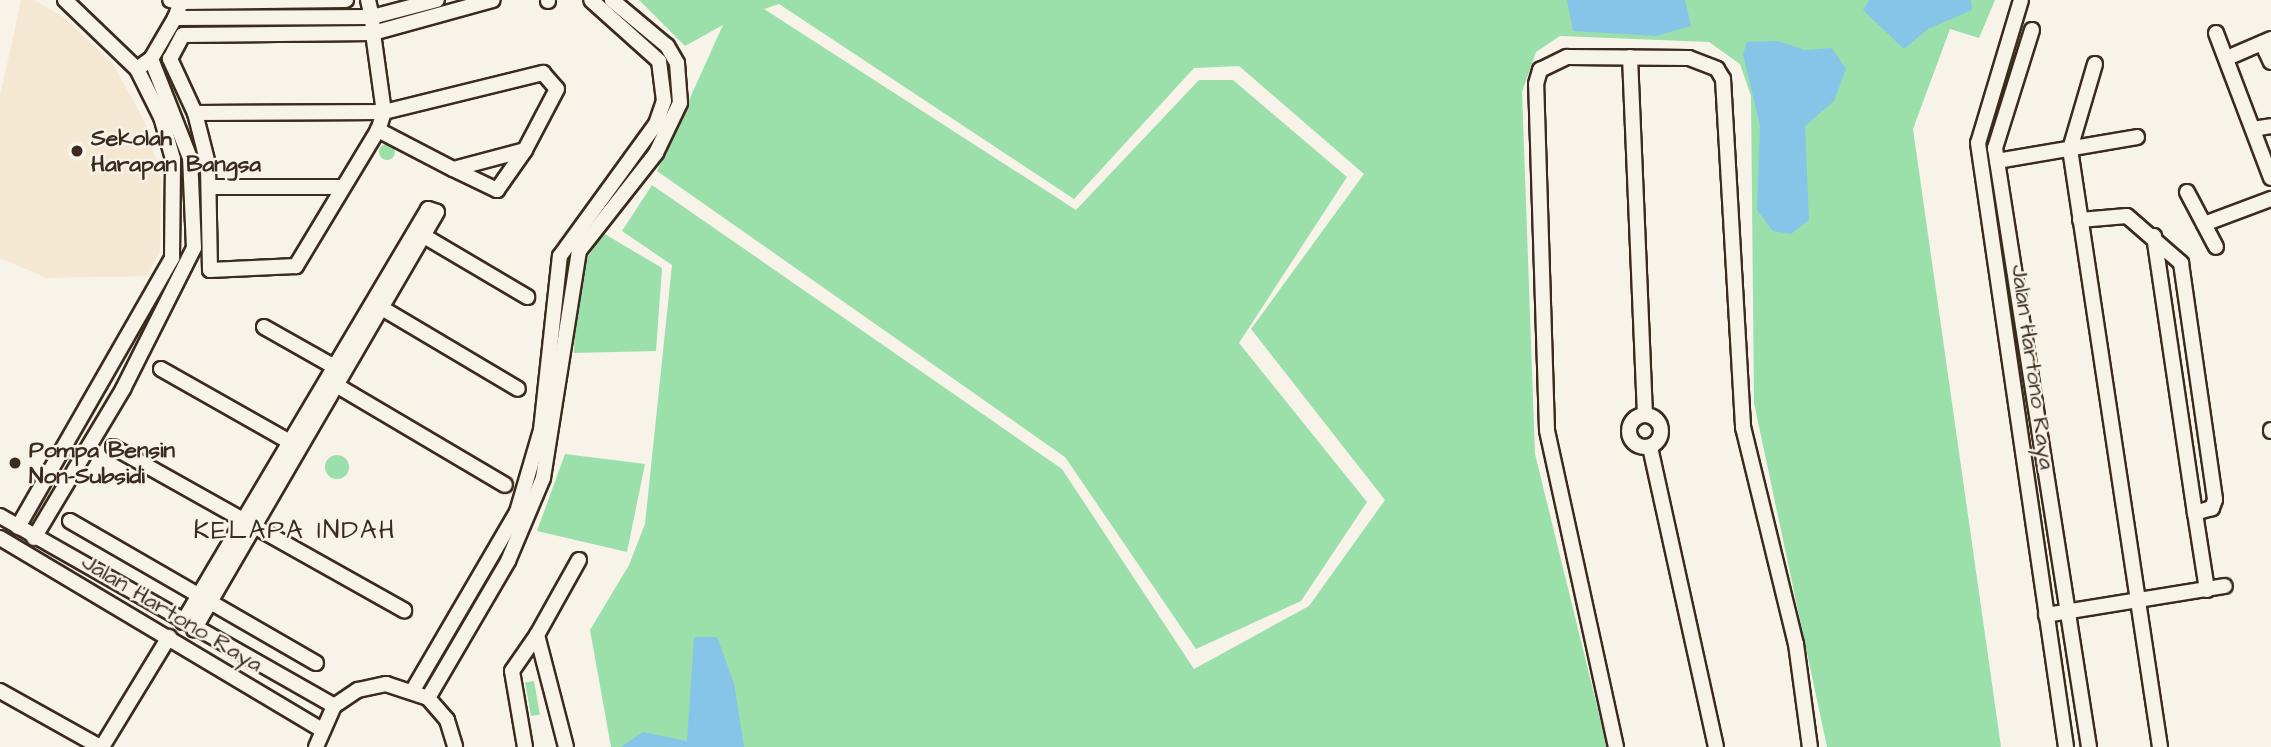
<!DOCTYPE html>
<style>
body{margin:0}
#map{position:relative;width:2271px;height:747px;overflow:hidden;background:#f7f3e8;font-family:"Architects Daughter",sans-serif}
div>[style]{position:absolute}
.built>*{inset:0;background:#f4e8d2}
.green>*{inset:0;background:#9bdfab;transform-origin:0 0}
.round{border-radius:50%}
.water>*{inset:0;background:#86c5e7}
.roads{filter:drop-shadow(2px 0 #3b2a1e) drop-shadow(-2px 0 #3b2a1e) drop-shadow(0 2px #3b2a1e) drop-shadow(0 -2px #3b2a1e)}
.minor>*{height:14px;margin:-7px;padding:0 7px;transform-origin:7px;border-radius:7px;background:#f7f3e8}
.minor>.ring{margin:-7px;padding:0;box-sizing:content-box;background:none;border:14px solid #f7f3e8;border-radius:50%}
.dots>*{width:19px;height:19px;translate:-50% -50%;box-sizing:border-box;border:4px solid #f7f3e8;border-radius:50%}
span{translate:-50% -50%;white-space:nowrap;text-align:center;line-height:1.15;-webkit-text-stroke:5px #f7f3e8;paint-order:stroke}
.poi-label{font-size:23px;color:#3b2a1e;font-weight:700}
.left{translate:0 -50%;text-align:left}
.street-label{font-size:23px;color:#3b2a1e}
.quarter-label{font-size:26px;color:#3b2a1e;letter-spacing:2px}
</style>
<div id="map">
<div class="built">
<i style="clip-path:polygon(21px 0,34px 0,65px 18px,113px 64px,146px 124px,161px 178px,160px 252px,146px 276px,47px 278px,0 258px,0 97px)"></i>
</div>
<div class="green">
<i style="clip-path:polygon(639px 0,1995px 0,1979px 38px,1950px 29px,1913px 129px,2001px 747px,1827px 747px,1754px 403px,1751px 96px,1740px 64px,1709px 42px,1560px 36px,1536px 52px,1522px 92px,1535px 454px,1607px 747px,611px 747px,590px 630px,629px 565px,645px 524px,672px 265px,622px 231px,652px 185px,1062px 469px,1194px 669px,1309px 606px,1385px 500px,1251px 329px,1364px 174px,1239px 66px,1194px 68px,1074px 199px,779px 4px,764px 9px,1076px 210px,1199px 80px,1233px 80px,1347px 177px,1239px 343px,1367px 502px,1301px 601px,1196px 649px,1065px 457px,657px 171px,723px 25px,685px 46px)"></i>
<i class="round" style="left:379px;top:144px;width:16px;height:16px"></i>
<i style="clip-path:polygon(603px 233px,662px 268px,656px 351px,574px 353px,576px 276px)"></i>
<i style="clip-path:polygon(565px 454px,645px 464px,627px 552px,537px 531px)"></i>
<i class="round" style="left:325px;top:455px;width:24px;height:24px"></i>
<i style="left:534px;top:681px;width:34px;height:9px;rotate:80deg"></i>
</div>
<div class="water">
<i style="clip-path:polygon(1567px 0,1685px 0,1691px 26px,1656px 36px,1573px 31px)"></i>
<i style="clip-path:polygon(1869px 0,1971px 0,1972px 10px,1928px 29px,1904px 49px,1863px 10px)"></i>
<i style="clip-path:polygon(1778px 41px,1805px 50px,1832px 48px,1846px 69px,1834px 101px,1805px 126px,1809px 220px,1791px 234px,1773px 231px,1757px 210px,1760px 126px,1743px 54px,1747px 42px)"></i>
<i style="clip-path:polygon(694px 637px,717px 637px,734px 683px,744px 747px,621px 747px,643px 732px,687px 741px)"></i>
</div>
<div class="roads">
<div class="minor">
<i style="left:65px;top:0;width:100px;rotate:43.8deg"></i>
<i style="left:137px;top:69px;width:17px;rotate:-36deg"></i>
<i style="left:151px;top:59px;width:48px;rotate:-59.7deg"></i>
<i style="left:175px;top:18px;width:17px;rotate:-69deg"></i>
<i style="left:181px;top:2px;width:11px;rotate:-170deg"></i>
<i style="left:368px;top:0;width:17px;rotate:77deg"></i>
<i style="left:372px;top:17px;width:16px;rotate:86deg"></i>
<i style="left:373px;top:33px;width:80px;rotate:82.1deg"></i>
<i style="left:384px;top:112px;width:19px;rotate:108deg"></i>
<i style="left:378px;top:130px;width:159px;rotate:121.1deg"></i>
<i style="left:296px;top:266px;width:86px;rotate:177.3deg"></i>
<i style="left:210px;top:270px;width:106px;rotate:-91.1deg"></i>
<i style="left:208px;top:164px;width:53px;rotate:-104.3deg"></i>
<i style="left:195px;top:113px;width:60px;rotate:-114.8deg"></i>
<i style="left:170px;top:59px;width:27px;rotate:-62deg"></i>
<i style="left:183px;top:35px;width:190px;rotate:-0.6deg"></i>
<i style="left:373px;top:33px;width:124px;rotate:-15.4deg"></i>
<i style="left:548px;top:0;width:1px;rotate:90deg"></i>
<i style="left:2021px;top:0;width:149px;rotate:106.7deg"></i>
<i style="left:1978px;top:143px;width:610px;rotate:81.71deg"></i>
<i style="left:181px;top:2px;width:165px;rotate:-0.7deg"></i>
<i style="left:175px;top:18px;width:197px;rotate:-0.3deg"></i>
<i style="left:372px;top:17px;width:67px;rotate:-14.7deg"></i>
<i style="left:2032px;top:30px;width:124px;rotate:107.4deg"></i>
<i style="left:1995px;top:148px;width:606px;rotate:81.08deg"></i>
<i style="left:2216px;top:33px;width:155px;rotate:69.2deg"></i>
<i style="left:2262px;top:43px;width:21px;rotate:65deg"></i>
<i style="left:2234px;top:55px;width:40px;rotate:-23.4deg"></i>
<i style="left:1630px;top:57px;width:358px;rotate:87.6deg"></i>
<i style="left:2095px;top:64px;width:89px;rotate:106.4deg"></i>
<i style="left:2070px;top:149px;width:605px;rotate:81.44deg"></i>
<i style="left:195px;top:113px;width:189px;rotate:-0.3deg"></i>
<i style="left:384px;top:112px;width:164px;rotate:-13.8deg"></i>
<i style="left:543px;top:73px;width:21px;rotate:49deg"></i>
<i style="left:557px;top:89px;width:69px;rotate:117.7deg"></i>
<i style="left:525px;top:150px;width:74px;rotate:165.2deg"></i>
<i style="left:453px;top:169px;width:85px;rotate:-152.5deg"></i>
<i style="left:2253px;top:129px;width:18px;rotate:-9deg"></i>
<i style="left:1997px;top:161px;width:142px;rotate:-9.7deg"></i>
<i style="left:453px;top:169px;width:49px;rotate:25.5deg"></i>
<i style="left:497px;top:190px;width:49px;rotate:-55deg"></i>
<i style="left:209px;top:187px;width:131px"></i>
<i style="left:2187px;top:192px;width:62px;rotate:62.2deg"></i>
<i style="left:2080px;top:220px;width:47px;rotate:-4.9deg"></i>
<i style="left:2127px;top:216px;width:72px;rotate:41deg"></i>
<i style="left:2181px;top:263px;width:239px;rotate:81.8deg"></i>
<i style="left:2215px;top:500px;width:9px;rotate:111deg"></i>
<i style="left:2212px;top:508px;width:18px;rotate:164deg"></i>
<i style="left:2195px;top:513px;width:78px;rotate:81.1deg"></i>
<i style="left:2204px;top:224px;width:72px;rotate:-20.5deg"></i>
<i style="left:424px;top:236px;width:120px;rotate:30.6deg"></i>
<i style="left:2154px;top:236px;width:280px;rotate:81.6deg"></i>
<i style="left:375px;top:304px;width:166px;rotate:30.7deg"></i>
<i style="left:264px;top:327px;width:79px;rotate:29.5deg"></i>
<i style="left:161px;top:369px;width:156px;rotate:29.5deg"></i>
<i style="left:331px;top:382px;width:202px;rotate:30.6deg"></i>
<i class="ring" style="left:1629px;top:415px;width:18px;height:18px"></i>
<i style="left:2271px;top:430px;width:1px;rotate:90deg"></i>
<i style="left:113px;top:447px;width:334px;rotate:29.3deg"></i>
<i style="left:1650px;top:447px;width:307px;rotate:77.6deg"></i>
<i style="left:0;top:516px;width:384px;rotate:29.6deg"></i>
<i style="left:70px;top:521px;width:284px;rotate:30deg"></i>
<i style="left:18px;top:527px;width:310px;rotate:-60.2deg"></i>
<i style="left:172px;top:258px;width:99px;rotate:-89.4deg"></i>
<i style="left:173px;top:159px;width:44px;rotate:-105.9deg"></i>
<i style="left:161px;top:117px;width:54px;rotate:-116.6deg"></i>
<i style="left:0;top:538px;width:373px;rotate:30.8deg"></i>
<i style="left:34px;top:538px;width:174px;rotate:-59.1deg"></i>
<i style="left:123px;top:389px;width:158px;rotate:-63.3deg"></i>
<i style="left:194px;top:248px;width:90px;rotate:-92.5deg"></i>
<i style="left:190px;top:158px;width:106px;rotate:-111.5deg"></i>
<i style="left:2046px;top:615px;width:181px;rotate:-9.2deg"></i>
<i style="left:183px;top:622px;width:480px;rotate:-59.3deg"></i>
<i style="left:428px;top:209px;width:9px;rotate:18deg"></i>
<i style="left:437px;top:212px;width:483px;rotate:120.2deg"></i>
<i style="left:413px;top:690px;width:206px;rotate:-59.7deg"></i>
<i style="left:517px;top:512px;width:85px;rotate:-73.7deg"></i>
<i style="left:541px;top:430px;width:175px;rotate:-83.8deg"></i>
<i style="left:560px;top:256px;width:163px;rotate:-54deg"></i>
<i style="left:656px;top:124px;width:24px;rotate:-71deg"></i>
<i style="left:664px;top:101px;width:40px;rotate:-97.1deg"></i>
<i style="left:659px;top:61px;width:91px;rotate:-138.1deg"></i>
<i style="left:0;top:691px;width:115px;rotate:29.2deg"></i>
<i style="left:428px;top:698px;width:159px;rotate:-59.7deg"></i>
<i style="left:508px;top:561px;width:90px;rotate:-67.1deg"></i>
<i style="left:543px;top:478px;width:230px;rotate:-81deg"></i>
<i style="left:579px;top:251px;width:125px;rotate:-51.8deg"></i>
<i style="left:656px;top:153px;width:55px;rotate:-64.4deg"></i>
<i style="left:680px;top:103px;width:40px;rotate:-94.3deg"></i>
<i style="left:677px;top:63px;width:20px;rotate:-120deg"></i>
<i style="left:667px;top:46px;width:72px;rotate:-140.1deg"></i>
<i style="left:102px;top:747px;width:129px;rotate:-58.7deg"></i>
<i style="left:316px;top:747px;width:45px;rotate:-66.3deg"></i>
<i style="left:334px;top:706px;width:29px;rotate:-34deg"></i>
<i style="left:358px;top:690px;width:29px;rotate:-12deg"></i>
<i style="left:386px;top:684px;width:44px;rotate:18.4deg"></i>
<i style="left:428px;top:698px;width:29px;rotate:49deg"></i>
<i style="left:447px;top:720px;width:28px;rotate:73deg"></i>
<i style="left:525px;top:747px;width:77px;rotate:-99.7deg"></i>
<i style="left:512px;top:671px;width:44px;rotate:-55.2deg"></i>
<i style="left:566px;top:747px;width:116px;rotate:-104.5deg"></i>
<i style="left:537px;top:635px;width:86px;rotate:-60.8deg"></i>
<i style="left:1616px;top:747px;width:324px;rotate:-102.3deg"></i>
<i style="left:1547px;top:430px;width:346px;rotate:-91.8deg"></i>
<i style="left:1536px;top:84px;width:15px;rotate:-74deg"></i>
<i style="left:1540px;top:70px;width:30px;rotate:-26deg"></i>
<i style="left:1567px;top:57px;width:122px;rotate:0.5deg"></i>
<i style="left:1689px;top:58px;width:30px;rotate:21deg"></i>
<i style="left:1717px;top:69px;width:12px;rotate:59deg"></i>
<i style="left:1723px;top:79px;width:349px;rotate:86.7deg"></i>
<i style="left:1743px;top:427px;width:223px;rotate:76.3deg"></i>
<i style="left:1796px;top:644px;width:104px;rotate:82.3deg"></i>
</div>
</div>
<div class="dots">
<i style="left:77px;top:151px;background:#3b2a1e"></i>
<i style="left:15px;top:463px;background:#3b2a1e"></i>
</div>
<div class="poi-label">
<span class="left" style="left:91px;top:151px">Sekolah<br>Harapan Bangsa</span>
<span class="left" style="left:29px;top:463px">Pompa Bensin<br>Non-Subsidi</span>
</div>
<div class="street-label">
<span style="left:2033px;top:367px;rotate:82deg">Jalan Hartono Raya</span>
<span style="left:172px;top:613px;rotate:31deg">Jalan Hartono Raya</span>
</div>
<div class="quarter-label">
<span style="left:295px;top:531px">KELAPA INDAH</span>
</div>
</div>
